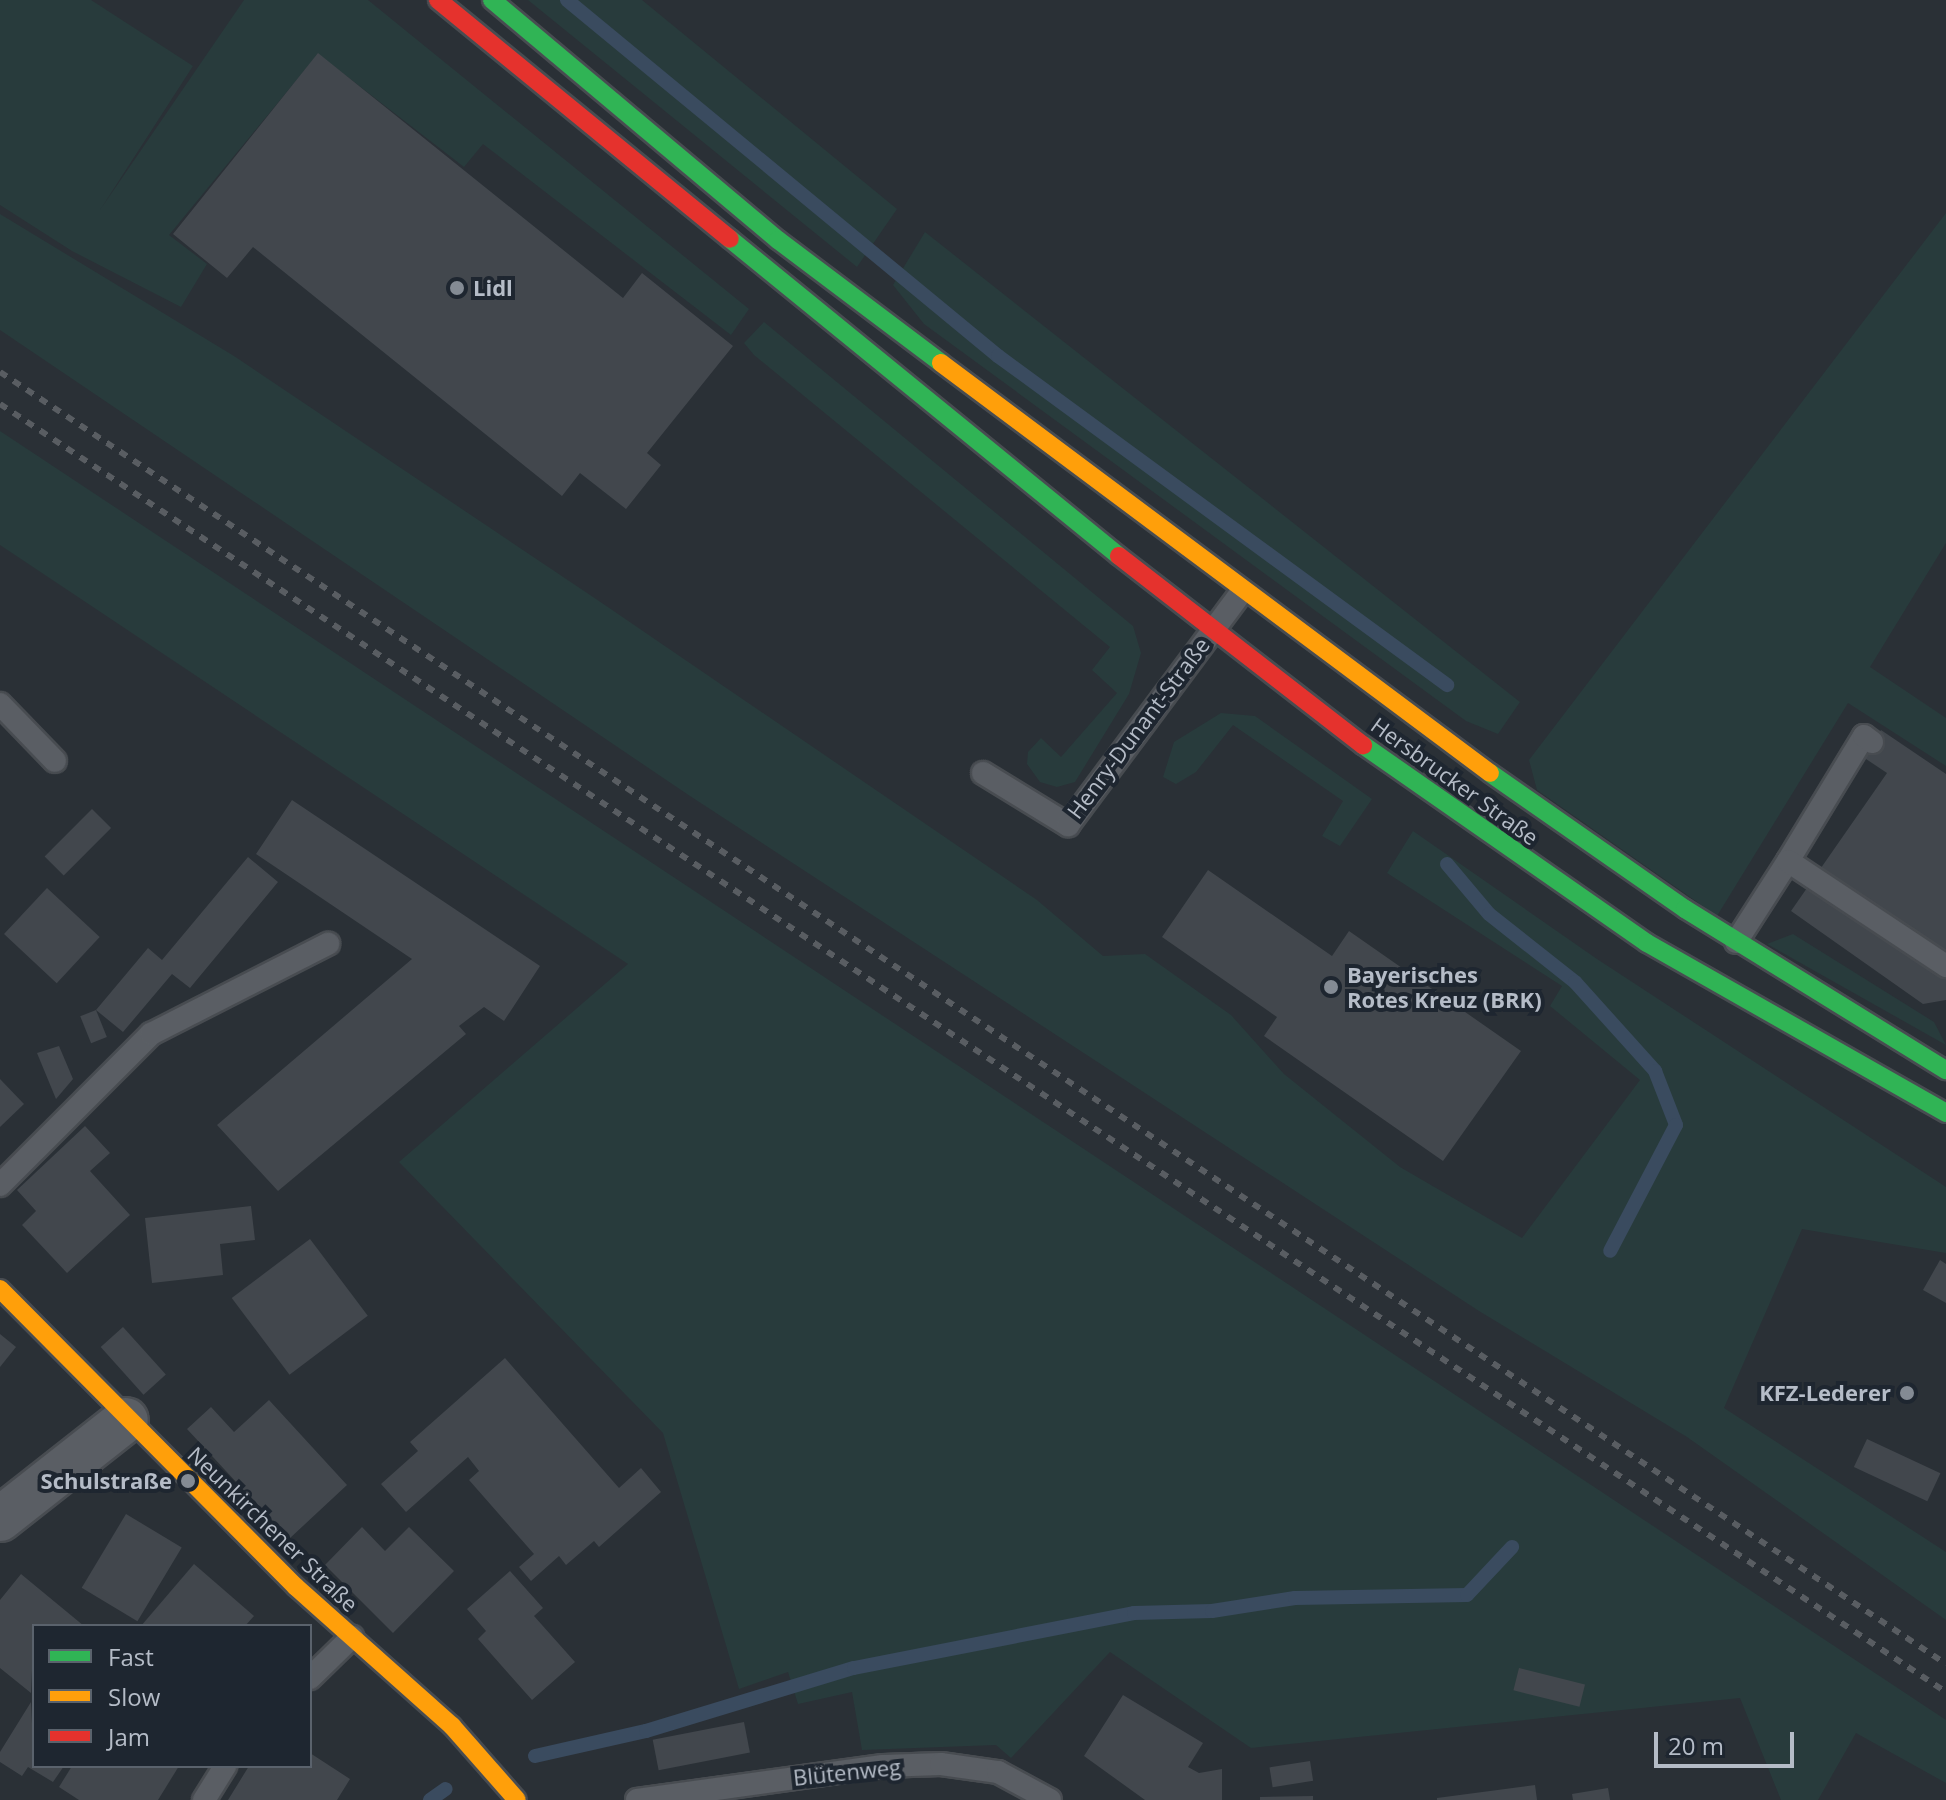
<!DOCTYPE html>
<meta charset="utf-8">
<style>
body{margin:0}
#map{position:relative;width:1946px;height:1800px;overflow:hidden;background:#2a3036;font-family:"Open Sans",sans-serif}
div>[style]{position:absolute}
.green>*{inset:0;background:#283b3c}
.stream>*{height:14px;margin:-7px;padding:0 7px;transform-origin:7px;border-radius:7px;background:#3a4b5f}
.building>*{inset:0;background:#42474d;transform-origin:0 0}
.roads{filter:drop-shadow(2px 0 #484c51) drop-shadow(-2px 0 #484c51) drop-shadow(0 2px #484c51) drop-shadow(0 -2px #484c51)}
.lane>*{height:22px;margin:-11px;padding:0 11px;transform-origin:11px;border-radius:11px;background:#5a5e64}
.street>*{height:44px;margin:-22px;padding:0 22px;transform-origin:22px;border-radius:22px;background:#5a5e64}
.fast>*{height:18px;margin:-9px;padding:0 9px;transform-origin:9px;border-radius:9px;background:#30b455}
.slow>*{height:18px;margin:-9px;padding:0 9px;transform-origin:9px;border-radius:9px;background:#ff9f0a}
.jam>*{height:18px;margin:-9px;padding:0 9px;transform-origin:9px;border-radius:9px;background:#e5322d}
.rail>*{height:6px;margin-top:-3px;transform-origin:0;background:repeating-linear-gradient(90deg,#595d62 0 8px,transparent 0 16px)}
.dots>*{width:22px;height:22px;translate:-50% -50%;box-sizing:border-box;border:4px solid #1e2630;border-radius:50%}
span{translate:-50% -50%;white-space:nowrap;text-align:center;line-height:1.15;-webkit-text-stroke:8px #1e2630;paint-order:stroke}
.poi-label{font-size:22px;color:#b5bcc7;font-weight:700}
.left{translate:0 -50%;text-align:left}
.right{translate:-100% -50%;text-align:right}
.street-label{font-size:22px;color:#b5bcc7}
.legend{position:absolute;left:32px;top:1624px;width:280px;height:144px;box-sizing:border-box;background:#1e2630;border:2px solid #5a626c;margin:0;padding:10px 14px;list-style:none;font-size:24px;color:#b5bcc7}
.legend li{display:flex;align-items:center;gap:16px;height:40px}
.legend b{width:40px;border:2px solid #5a626c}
.scale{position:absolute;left:1654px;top:1732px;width:140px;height:36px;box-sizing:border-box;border:4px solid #b5bcc7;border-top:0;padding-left:10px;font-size:24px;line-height:28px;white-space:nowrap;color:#b5bcc7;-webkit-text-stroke:6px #1e2630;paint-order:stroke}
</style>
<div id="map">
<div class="green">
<i style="clip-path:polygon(0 0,91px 0,193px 66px,100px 210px,244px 0,368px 0,749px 309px,731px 335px,483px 144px,464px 167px,318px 54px,169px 235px,207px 264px,181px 307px,72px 251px,0 205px)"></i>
<i style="clip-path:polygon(528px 0,642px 0,897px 209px,857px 267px)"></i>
<i style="clip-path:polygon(1946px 213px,1946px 543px,1870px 667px,1946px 718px,1946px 766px,1848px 703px,1717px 916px,1537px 790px,1529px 760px)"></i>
<i style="clip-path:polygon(0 214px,234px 356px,599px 601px,1037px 900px,1103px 956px,1145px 954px,1231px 1015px,1284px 1074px,1400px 1167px,1522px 1238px,1640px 1080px,1550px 1006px,1562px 986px,1387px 873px,1413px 831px,1597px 959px,1946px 1187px,1946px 1253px,1802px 1229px,1724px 1408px,1946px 1552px,1946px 1620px,1687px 1437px,1479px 1311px,690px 796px,0 330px)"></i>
<i style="clip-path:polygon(925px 232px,1520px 702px,1498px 734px,1466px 721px,924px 324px,893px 285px)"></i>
<i style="clip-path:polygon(764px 322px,1133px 626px,1141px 653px,1129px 694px,1075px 782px,1057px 787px,1040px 782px,1027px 764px,1028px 752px,1041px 738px,1061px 757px,1117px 693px,1092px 670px,1110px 647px,754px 355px,744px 343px)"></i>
<i style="clip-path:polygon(0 431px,1946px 1720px,1946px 1783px,1856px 1733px,1818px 1800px,1781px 1800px,1740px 1698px,1251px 1748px,1110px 1652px,1011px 1758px,996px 1745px,862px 1750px,852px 1692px,798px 1704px,788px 1672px,739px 1689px,663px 1433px,399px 1162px,628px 964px,0 545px)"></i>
<i style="clip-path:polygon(1221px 713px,1255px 716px,1372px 799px,1340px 846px,1322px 836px,1343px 801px,1233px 725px,1196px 772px,1176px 784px,1163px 777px,1174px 742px)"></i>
<i style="clip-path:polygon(1793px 934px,1934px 1022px,1946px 1045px,1767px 944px)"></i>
</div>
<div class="stream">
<i style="left:567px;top:0;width:559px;rotate:39.56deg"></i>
<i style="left:998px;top:356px;width:557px;rotate:36.23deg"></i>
<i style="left:1447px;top:864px;width:65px;rotate:50deg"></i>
<i style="left:1489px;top:914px;width:110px;rotate:38.3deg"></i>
<i style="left:1575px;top:982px;width:120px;rotate:48deg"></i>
<i style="left:1655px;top:1071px;width:58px;rotate:68.7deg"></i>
<i style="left:1676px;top:1125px;width:142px;rotate:117.6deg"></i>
<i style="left:535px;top:1756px;width:114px;rotate:-12.7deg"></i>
<i style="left:646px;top:1731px;width:217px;rotate:-16.9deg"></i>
<i style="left:854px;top:1668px;width:285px;rotate:-11.1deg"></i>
<i style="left:1134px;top:1613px;width:78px;rotate:-1.5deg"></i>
<i style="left:1212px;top:1611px;width:84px;rotate:-8.9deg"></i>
<i style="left:1295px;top:1598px;width:172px;rotate:-1deg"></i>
<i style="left:1467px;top:1595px;width:66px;rotate:-46.8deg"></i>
<i style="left:430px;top:1800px;width:19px;rotate:-35deg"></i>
</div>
<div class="building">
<i style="clip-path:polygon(318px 53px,623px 298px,642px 273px,733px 346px,647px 453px,661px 465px,626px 509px,580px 473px,562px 496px,253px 247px,227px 278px,173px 234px)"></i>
<i style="clip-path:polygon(1881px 730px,1946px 774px,1946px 1000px,1923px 1004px,1791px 911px,1887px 773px,1863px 757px)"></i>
<i style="clip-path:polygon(292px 800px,540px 966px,504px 1021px,484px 1007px,459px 1026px,466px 1034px,278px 1191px,217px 1125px,412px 959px,256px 854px)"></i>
<i style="left:92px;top:809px;width:27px;height:67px;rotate:45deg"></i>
<i style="clip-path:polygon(248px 857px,278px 882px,190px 988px,172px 974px,123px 1032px,96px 1010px,148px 948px,162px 960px)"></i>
<i style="clip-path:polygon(1208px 870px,1332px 956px,1349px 931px,1521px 1051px,1443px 1161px,1264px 1036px,1277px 1017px,1162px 937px)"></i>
<i style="left:47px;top:888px;width:72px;height:63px;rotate:43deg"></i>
<i style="left:96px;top:1010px;width:29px;height:17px;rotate:68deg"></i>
<i style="clip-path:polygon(59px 1046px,73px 1079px,56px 1099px,37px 1053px)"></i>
<i style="clip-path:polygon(0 1079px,24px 1104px,0 1127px)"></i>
<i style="clip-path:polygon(85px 1126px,110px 1153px,90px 1171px,130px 1215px,67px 1273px,22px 1225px,36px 1211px,17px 1190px)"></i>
<i style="clip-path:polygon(251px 1206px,255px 1240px,220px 1244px,223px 1275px,152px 1283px,145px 1218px)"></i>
<i style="left:310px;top:1239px;width:96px;height:98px;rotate:53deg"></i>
<i style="clip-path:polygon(1940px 1260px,1946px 1264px,1946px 1303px,1923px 1290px)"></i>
<i style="left:123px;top:1327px;width:64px;height:30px;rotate:48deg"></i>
<i style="clip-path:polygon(0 1334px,16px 1347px,0 1367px)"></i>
<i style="clip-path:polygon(505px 1358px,619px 1488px,641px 1468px,661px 1492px,599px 1547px,594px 1541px,566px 1565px,559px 1556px,531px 1581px,519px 1567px,534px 1554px,469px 1480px,479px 1471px,468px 1457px,406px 1512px,381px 1484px,418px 1451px,410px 1442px)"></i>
<i style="clip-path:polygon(269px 1400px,347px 1485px,289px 1539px,187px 1429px,211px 1407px,234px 1432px)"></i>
<i style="left:1867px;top:1439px;width:81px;height:31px;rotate:25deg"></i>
<i style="left:126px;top:1514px;width:65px;height:86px;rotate:31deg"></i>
<i style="clip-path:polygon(362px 1527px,385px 1551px,409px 1527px,454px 1571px,393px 1633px,325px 1565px)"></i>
<i style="clip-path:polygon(194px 1564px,254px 1616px,245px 1626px,141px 1626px)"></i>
<i style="clip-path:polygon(510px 1571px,543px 1608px,534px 1616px,575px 1662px,532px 1700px,478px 1639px,486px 1631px,467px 1609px)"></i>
<i style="clip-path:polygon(21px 1574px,84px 1626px,34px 1626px,31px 1693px,0 1668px,0 1600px)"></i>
<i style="left:1519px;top:1668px;width:68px;height:23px;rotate:14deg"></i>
<i style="clip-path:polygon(1123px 1695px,1203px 1743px,1188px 1767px,1199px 1773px,1222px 1769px,1222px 1800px,1145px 1800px,1084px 1756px)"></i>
<i style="clip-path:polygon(31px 1702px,34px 1766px,64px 1766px,53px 1782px,28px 1767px,22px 1776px,0 1762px,0 1752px)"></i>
<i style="left:744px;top:1722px;width:31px;height:93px;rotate:79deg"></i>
<i style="clip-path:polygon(310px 1753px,350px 1779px,337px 1800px,228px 1800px,249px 1766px,310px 1766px)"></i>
<i style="left:1310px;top:1761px;width:20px;height:41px;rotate:81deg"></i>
<i style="clip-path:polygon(72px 1766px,179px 1766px,158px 1800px,79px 1800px,59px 1787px)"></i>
<i style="clip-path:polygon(1535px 1785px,1537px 1800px,1437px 1800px,1437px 1798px)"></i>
<i style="clip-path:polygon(1608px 1788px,1610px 1800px,1573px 1800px,1572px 1794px)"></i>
<i style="clip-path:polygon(1313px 1796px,1313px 1800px,1260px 1800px,1260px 1797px)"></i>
</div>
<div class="roads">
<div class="lane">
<i style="left:0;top:704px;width:79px;rotate:46deg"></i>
<i style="left:983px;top:773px;width:100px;rotate:31.5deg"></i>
<i style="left:1068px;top:825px;width:289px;rotate:-53.3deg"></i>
<i style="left:1788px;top:861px;width:146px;rotate:-58.7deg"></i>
<i style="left:1864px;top:736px;width:10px;rotate:37deg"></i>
<i style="left:1736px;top:942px;width:96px;rotate:-57.3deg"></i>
<i style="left:1788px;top:861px;width:190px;rotate:33.6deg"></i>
<i style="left:0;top:1185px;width:214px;rotate:-45deg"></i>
<i style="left:151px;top:1034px;width:199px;rotate:-27deg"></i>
<i style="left:310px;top:1678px;width:59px;rotate:-44.3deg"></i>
<i style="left:204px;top:1800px;width:40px;rotate:-58deg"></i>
<i style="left:637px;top:1800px;width:248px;rotate:-7.9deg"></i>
<i style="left:883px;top:1766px;width:58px;rotate:-2deg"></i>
<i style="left:941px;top:1764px;width:58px;rotate:8deg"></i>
<i style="left:998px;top:1772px;width:59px;rotate:28.3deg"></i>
</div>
<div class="street">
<i style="left:0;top:1519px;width:160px;rotate:-38.2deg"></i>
</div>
<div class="fast">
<i style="left:492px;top:0;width:373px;rotate:40deg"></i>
<i style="left:778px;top:240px;width:204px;rotate:37deg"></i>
<i style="left:730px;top:239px;width:502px;rotate:39.18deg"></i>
<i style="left:1363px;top:745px;width:346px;rotate:34.9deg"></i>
<i style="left:1647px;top:943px;width:344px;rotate:29.6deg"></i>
<i style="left:1490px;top:773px;width:238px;rotate:34.9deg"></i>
<i style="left:1685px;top:909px;width:307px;rotate:31.7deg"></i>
</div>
<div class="slow">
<i style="left:941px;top:363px;width:685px;rotate:36.75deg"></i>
<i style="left:0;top:1289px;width:420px;rotate:45.2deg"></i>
<i style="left:296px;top:1587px;width:209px;rotate:41.7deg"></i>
<i style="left:452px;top:1726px;width:98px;rotate:48.7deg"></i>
</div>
<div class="jam">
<i style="left:438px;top:0;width:377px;rotate:39.3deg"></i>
<i style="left:1119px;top:556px;width:309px;rotate:37.8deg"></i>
</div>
</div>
<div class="rail">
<i style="left:0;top:372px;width:2336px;rotate:33.58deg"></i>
<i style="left:0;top:404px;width:2334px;rotate:33.5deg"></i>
</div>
<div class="dots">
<i style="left:457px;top:288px;background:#848b94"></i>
<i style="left:1331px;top:987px;background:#848b94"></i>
<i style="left:1907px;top:1393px;background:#848b94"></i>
<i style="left:188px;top:1481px;background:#848b94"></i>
</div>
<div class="poi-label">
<span class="left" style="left:473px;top:288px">Lidl</span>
<span class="left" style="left:1347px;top:987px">Bayerisches<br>Rotes Kreuz (BRK)</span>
<span class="right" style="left:1891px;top:1393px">KFZ-Lederer</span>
<span class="right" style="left:172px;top:1481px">Schulstraße</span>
</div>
<div class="street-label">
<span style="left:1138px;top:728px;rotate:-53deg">Henry-Dunant-Straße</span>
<span style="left:1455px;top:781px;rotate:36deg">Hersbrucker Straße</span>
<span style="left:273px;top:1529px;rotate:44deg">Neunkirchener Straße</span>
<span style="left:847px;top:1772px;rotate:-6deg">Blütenweg</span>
</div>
<ul class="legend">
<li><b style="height:10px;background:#30b455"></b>Fast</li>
<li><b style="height:10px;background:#ff9f0a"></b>Slow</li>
<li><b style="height:10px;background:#e5322d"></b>Jam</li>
</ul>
<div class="scale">20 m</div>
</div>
